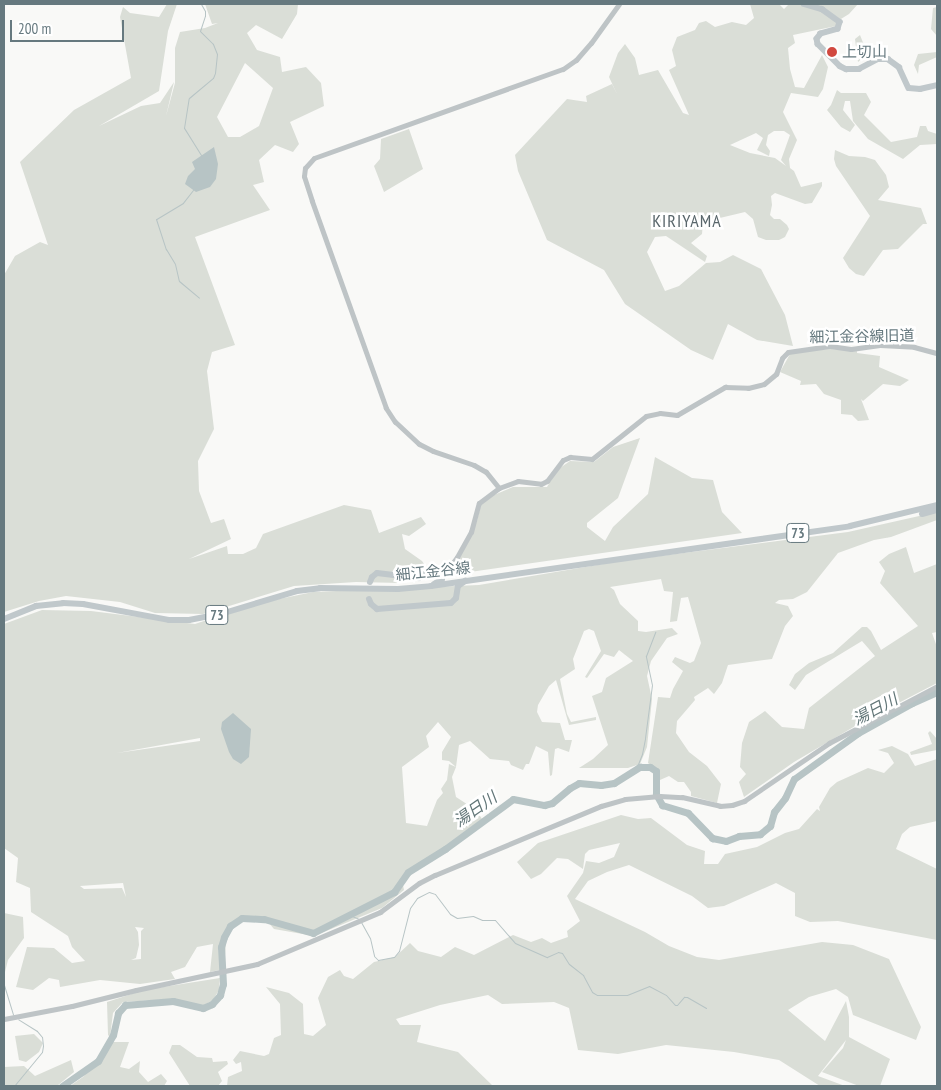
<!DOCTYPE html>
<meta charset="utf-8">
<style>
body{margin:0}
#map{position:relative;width:941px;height:1090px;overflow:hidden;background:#f9f9f7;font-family:"PT Sans Narrow","Noto Sans JP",sans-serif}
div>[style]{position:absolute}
.green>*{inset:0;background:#daded7}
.water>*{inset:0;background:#b7c4c5}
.stream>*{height:1px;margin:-0.5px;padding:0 0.5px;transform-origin:0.5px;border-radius:0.5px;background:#b7c4c5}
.river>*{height:7px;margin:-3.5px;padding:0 3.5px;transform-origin:3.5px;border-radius:3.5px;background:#b7c4c5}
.tertiary>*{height:5px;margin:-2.5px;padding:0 2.5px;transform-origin:2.5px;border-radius:2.5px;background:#bec4c6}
.secondary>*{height:5.5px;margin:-2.75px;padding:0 2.75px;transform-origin:2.75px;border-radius:2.75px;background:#c0c8cb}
.primary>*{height:6px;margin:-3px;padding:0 3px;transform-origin:3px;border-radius:3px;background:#c0c8cb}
.dots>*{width:14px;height:14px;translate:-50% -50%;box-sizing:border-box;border:2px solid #fff;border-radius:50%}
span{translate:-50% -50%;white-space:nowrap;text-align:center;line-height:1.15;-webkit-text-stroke:5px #fff;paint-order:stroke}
.shield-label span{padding:1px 4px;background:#fff;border:1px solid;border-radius:4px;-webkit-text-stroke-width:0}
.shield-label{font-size:14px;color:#66797f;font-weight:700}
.poi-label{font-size:15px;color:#66797f}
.left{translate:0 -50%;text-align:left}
.street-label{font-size:15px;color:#66797f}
.water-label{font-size:16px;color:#627678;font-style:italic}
.quarter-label{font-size:18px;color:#59666b;letter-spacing:1px}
.frame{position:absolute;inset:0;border:5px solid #66797f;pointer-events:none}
.scale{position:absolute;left:10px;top:20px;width:114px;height:22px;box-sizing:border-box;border:2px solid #66797f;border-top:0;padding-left:6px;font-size:15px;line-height:18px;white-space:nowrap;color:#66797f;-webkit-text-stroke:4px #fff;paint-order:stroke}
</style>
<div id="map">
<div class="green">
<i style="clip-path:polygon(evenodd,167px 4px,177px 4px,168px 31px,159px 91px,99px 126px,141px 106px,160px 103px,174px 82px,166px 116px,175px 83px,175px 48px,180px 32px,205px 28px,218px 23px,212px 24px,205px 4px,298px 4px,297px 14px,282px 39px,256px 25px,247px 33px,257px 50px,280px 57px,282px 72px,306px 67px,321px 83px,324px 106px,290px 122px,299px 144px,293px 152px,275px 145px,259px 160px,264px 182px,253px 185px,270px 210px,195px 237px,235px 345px,212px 352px,207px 371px,214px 429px,198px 461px,199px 491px,211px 523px,224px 519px,231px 539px,189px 559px,227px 546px,228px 554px,243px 554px,256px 548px,263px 534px,344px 505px,371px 510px,379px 533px,421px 517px,426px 524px,409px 536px,402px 534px,405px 549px,422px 561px,427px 568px,427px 578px,401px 583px,356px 582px,294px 586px,203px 614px,155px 613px,120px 602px,66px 596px,39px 601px,4px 612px,4px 275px,15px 256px,40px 242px,48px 245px,20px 162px,74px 110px,131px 78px,120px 17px,123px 7px,130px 13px,159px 17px,167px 4px,245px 63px,273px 88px,259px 126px,240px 137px,228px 137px,217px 117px,245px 63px)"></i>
<i style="clip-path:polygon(evenodd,750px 4px,779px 4px,784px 9px,789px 4px,858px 4px,849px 14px,836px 22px,836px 26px,793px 35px,795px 43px,788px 48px,790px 69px,795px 87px,804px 88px,822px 55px,828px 67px,823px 89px,818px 97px,791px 93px,783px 112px,797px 140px,789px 159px,790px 168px,794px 171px,801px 187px,822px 182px,822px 186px,812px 203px,805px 204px,775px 193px,771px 196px,772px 205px,770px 215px,774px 219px,780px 219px,787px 225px,789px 229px,785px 237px,779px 240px,766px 240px,758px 237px,753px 219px,745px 212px,703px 222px,702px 234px,691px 243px,707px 256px,705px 262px,666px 236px,655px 237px,647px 252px,665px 291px,679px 286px,706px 263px,720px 262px,733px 255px,761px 269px,785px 315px,793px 346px,757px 340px,728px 324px,713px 360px,691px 350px,625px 304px,604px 270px,547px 240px,518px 171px,515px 155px,567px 99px,587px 102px,586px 96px,612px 84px,617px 94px,609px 77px,618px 53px,625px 44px,635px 58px,639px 75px,658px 70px,683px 113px,689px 115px,669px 70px,676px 66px,672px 50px,677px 37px,695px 30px,699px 23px,706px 21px,715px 27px,732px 22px,746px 25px,754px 18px,750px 4px,774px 131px,784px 131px,790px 135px,781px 160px,786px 166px,775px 158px,750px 153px,730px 145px,756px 133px,763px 138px,757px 150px,769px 156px,770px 151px,766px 145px,768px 135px,774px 131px)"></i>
<i style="clip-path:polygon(937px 7px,937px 36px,931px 29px,933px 8px)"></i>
<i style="clip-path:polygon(860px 35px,864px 45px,873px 49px,858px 62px,855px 39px)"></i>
<i style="clip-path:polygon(937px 52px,937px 57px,919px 65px,918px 74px,914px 65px,918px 54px)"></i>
<i style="clip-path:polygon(837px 90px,841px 93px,866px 93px,871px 102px,864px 115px,891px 142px,917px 137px,920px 126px,926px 126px,928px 131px,937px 134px,937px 144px,920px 145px,903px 159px,868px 139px,853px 121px,850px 101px,845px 101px,843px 110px,855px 125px,850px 132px,841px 127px,827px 110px,831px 105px)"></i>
<i style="clip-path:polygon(409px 129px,423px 169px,384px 192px,374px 166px,380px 159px,381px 139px)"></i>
<i style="clip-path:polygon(835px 150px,849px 156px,865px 157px,875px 160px,886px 175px,889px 187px,878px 200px,921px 208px,927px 224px,923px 224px,898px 249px,883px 250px,864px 276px,856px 274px,849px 268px,843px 258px,870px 216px,836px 166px,834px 159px)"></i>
<i style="clip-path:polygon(831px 349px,857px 350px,857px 353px,880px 356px,879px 367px,909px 380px,900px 386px,883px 384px,863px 401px,861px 399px,869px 420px,858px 421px,852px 415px,841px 414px,841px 400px,824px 394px,816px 384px,800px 385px,801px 381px,780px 372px,790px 354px,801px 351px)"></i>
<i style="clip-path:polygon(640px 438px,618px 498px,587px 523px,587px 527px,605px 541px,613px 527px,648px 494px,655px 457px,692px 478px,713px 480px,722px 512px,742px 533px,449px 575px,449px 571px,454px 567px,477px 521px,481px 504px,494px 495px,513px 487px,547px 487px,557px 470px,570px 461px,594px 462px,613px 447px)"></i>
<i style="clip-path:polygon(evenodd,937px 512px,937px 520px,891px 537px,874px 540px,838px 553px,807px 592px,793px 599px,779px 600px,775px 603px,788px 606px,793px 616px,785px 626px,772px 659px,728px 665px,722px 683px,714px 694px,708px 688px,694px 697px,695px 700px,677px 721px,676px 733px,689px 752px,707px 766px,721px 784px,717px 803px,691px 796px,691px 792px,684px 782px,678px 782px,669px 776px,660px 780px,659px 792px,656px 770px,648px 763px,658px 697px,670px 698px,673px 689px,683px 671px,672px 662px,675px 657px,690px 663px,694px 661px,701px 643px,688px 597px,681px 598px,677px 621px,670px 622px,673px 592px,664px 591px,661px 579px,610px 587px,614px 590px,620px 604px,638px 621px,638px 631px,646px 632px,672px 628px,678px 634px,667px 638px,651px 661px,647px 676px,652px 699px,647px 747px,640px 764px,628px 768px,579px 768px,593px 759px,608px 745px,592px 696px,602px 692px,606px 678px,633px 661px,619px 650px,614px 657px,604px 654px,587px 678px,585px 677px,601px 651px,594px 631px,589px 629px,584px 631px,573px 659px,575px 669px,560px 679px,567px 714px,571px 722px,596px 717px,596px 720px,569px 725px,556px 680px,549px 686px,538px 705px,537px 712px,542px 722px,560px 723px,565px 740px,572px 740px,569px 752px,558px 748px,555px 749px,552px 775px,550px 776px,548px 752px,536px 746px,529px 764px,526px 764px,523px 770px,511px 765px,509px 761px,490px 759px,470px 741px,459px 745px,456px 767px,449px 761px,442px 760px,442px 752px,451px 737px,438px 722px,426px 736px,429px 747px,402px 767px,406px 823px,427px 826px,437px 800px,443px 793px,441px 789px,447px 780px,449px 764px,456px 767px,452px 777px,456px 797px,476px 810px,482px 819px,406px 876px,403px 885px,404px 890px,382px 908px,314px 936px,274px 929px,268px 922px,242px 918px,232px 925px,226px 941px,224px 969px,210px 972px,213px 944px,197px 947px,185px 967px,171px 972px,175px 979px,140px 984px,100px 980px,60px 987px,59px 980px,49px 978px,33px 990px,16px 987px,27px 947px,54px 948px,72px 963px,85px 961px,72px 947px,68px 936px,31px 912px,30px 888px,16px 882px,18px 858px,4px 848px,4px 624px,42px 610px,91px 611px,195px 624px,255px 604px,313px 592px,479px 585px,621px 561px,848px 532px,937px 512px,200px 738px,200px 741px,117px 753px,200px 738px,937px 512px,123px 883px,126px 897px,122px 888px,84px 889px,80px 886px,123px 883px,937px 512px,135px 927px,144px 928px,141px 931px,141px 959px,131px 960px,136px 958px,139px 945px,138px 932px,135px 927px)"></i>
<i style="clip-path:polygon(906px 547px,914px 573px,937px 564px,937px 632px,932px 633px,937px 647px,937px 683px,862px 722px,794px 762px,744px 797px,739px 782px,746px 774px,740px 767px,742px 743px,749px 722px,765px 711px,782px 727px,804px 729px,809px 708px,875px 656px,862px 641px,806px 675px,795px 690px,789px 685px,795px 674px,809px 663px,833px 653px,862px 627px,867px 627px,871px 631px,881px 650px,918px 626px,880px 583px,885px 571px,879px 562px,889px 554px)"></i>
<i style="clip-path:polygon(930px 731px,937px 739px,937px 750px,911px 755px,910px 752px,932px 744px,928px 733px)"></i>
<i style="clip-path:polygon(892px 746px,908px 754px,915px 766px,937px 759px,937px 821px,910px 827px,902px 834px,896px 849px,937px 869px,937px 940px,838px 921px,810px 922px,795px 916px,795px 893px,776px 883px,724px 906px,708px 908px,692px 896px,629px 865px,607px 872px,588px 881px,575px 899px,645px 932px,669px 946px,697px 957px,719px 960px,822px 942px,853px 945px,889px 959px,921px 1027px,916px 1040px,853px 1015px,848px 997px,836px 989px,809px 997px,788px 1010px,825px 1041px,846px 1001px,849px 1017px,849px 1037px,890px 1059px,880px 1086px,859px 1086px,822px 1072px,843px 1048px,846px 1040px,818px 1076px,845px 1086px,820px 1086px,779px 1060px,734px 1052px,666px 1045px,618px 1054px,578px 1050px,569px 1008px,554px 1002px,502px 1004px,488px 995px,440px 1005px,396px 1019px,400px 1025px,421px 1025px,417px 1042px,458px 1052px,493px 1086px,227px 1086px,228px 1077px,242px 1071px,241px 1062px,236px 1064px,233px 1060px,240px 1051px,264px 1056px,269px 1054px,274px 1038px,281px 1035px,280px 1004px,266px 987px,289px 993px,303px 1004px,304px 1034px,313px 1036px,326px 1025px,318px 998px,328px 977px,340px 970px,344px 976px,353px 979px,374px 962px,395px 957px,410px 943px,418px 951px,441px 957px,455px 947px,474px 955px,513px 935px,531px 942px,542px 938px,551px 943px,568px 937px,567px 931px,580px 921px,567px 896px,583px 873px,586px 861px,599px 863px,614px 857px,620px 843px,589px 850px,585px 854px,583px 869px,568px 859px,557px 858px,541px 874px,531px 879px,517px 862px,538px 843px,621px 815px,638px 819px,651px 818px,687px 845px,705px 851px,704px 864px,718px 864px,725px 854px,757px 847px,785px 833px,799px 829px,817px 809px,820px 811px,819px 807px,830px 788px,837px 782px,868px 768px,884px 773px,894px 763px,888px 753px,878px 750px)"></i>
<i style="clip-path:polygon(4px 913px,23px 917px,24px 938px,8px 960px,4px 976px)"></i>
<i style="clip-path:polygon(220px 978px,219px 990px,213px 1000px,203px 1006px,172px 999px,123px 1002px,113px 1013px,110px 1037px,108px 1035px,107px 1002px,144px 990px)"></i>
<i style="clip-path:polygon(34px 1034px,43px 1043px,39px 1052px,26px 1062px,19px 1060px,15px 1036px)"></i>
<i style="clip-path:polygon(111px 1042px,129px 1042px,120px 1067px,129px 1069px,140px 1061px,139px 1072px,148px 1082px,161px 1074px,167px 1081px,164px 1086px,70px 1086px,83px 1077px)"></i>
<i style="clip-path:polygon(172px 1045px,180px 1045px,197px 1057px,212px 1058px,213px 1062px,227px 1061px,228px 1064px,218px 1072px,222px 1081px,218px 1086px,190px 1086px,169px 1053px)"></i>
<i style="clip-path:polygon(71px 1060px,74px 1072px,57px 1086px,4px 1086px,4px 1067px,24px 1066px,35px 1076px)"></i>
</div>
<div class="water">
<i style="clip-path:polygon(214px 147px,218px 164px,216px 179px,210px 187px,196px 192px,185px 184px,188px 176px,195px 169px,192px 162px)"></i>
<i style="clip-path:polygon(233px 713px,251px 729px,249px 757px,241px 764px,233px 759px,229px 752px,221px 729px,222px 722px)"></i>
</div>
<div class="stream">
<i style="left:201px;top:155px;width:32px;rotate:-122deg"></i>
<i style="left:184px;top:128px;width:30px;rotate:-81deg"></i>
<i style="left:189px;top:98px;width:31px;rotate:-40deg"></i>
<i style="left:213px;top:78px;width:5px;rotate:-68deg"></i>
<i style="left:215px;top:73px;width:19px;rotate:-84deg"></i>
<i style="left:217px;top:54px;width:11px;rotate:-112deg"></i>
<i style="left:213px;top:44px;width:18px;rotate:-135deg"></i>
<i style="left:200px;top:31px;width:16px;rotate:-72deg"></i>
<i style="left:205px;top:16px;width:5px;rotate:-90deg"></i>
<i style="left:205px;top:11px;width:8px;rotate:-120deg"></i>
<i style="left:193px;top:190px;width:16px;rotate:128deg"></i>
<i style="left:183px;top:203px;width:31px;rotate:149deg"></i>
<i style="left:156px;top:219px;width:32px;rotate:72deg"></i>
<i style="left:166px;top:249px;width:17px;rotate:59deg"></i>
<i style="left:175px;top:264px;width:17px;rotate:77deg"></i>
<i style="left:179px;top:281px;width:26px;rotate:40deg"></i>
<i style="left:632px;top:774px;width:3px;rotate:-108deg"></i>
<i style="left:631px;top:771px;width:10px;rotate:-45deg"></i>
<i style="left:638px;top:764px;width:11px;rotate:-68deg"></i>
<i style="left:642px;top:754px;width:16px;rotate:-79deg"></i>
<i style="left:645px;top:738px;width:53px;rotate:-82.5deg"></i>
<i style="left:652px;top:685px;width:30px;rotate:-102deg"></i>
<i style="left:646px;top:656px;width:26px;rotate:-69deg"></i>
<i style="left:361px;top:922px;width:18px;rotate:61deg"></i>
<i style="left:370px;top:938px;width:18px;rotate:77deg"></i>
<i style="left:374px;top:956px;width:6px;rotate:45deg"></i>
<i style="left:378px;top:960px;width:16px;rotate:-11deg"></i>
<i style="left:394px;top:957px;width:8px;rotate:-50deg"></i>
<i style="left:399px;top:951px;width:44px;rotate:-75.7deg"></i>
<i style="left:410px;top:908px;width:12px;rotate:-55deg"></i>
<i style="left:417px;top:898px;width:13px;rotate:-27deg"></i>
<i style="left:429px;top:892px;width:6px;rotate:18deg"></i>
<i style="left:435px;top:894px;width:25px;rotate:53deg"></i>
<i style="left:450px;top:914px;width:8px;rotate:30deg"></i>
<i style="left:457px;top:918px;width:16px;rotate:-7deg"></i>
<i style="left:473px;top:916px;width:10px;rotate:24deg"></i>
<i style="left:482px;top:920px;width:13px"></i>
<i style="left:495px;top:920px;width:30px;rotate:49deg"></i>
<i style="left:515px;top:943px;width:35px;rotate:24deg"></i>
<i style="left:547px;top:957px;width:12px;rotate:-24deg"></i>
<i style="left:558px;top:952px;width:4px;rotate:14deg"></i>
<i style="left:562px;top:953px;width:13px;rotate:58deg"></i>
<i style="left:569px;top:964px;width:18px;rotate:38deg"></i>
<i style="left:583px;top:975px;width:19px;rotate:62deg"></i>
<i style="left:592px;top:992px;width:6px;rotate:31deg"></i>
<i style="left:597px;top:995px;width:30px"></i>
<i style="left:627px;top:995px;width:24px;rotate:-22deg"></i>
<i style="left:649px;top:986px;width:19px;rotate:28deg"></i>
<i style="left:666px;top:995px;width:13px;rotate:48deg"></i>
<i style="left:675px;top:1005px;width:2px"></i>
<i style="left:677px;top:1005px;width:11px;rotate:-49deg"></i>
<i style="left:684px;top:997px;width:3px"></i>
<i style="left:687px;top:997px;width:22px;rotate:30deg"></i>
<i style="left:334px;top:924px;width:20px;rotate:-24deg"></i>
<i style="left:352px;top:916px;width:8px;rotate:23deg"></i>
<i style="left:4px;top:985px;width:31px;rotate:73deg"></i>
<i style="left:14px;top:1086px;width:44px;rotate:-50.5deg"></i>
<i style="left:42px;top:1052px;width:6px;rotate:-81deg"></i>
<i style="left:43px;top:1046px;width:9px;rotate:-96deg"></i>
<i style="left:42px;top:1037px;width:8px;rotate:-130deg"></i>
<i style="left:37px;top:1031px;width:22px;rotate:-148deg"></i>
</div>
<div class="river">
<i style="left:62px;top:1086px;width:44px;rotate:-34.8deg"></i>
<i style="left:98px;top:1061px;width:30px;rotate:-60deg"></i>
<i style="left:113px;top:1035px;width:23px;rotate:-77deg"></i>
<i style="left:118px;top:1013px;width:11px;rotate:-49deg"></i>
<i style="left:125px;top:1005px;width:48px;rotate:-4.8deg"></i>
<i style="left:173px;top:1001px;width:31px;rotate:13deg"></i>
<i style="left:203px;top:1008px;width:10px;rotate:-24deg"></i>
<i style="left:212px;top:1004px;width:12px;rotate:-48deg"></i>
<i style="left:220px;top:995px;width:11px;rotate:-75deg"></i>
<i style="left:223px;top:984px;width:37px;rotate:-93deg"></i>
<i style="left:221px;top:947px;width:10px;rotate:-73deg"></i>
<i style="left:224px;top:937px;width:13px;rotate:-61deg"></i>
<i style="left:230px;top:926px;width:14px;rotate:-34deg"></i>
<i style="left:242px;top:918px;width:22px;rotate:3deg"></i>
<i style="left:264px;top:919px;width:51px;rotate:15.9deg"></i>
<i style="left:313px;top:933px;width:91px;rotate:-26.8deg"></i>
<i style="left:394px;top:892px;width:24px;rotate:-55deg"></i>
<i style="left:408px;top:872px;width:44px;rotate:-31.9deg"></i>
<i style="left:445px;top:849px;width:84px;rotate:-36.3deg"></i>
<i style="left:513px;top:799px;width:32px;rotate:11deg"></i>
<i style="left:544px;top:805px;width:8px;rotate:-14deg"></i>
<i style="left:552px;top:803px;width:23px;rotate:-40deg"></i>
<i style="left:570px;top:788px;width:10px;rotate:-29deg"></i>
<i style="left:579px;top:783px;width:22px;rotate:5deg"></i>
<i style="left:601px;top:785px;width:13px;rotate:-9deg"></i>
<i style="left:614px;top:783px;width:31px;rotate:-32deg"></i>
<i style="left:640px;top:767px;width:10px"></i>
<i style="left:650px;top:767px;width:7px;rotate:34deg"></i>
<i style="left:656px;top:771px;width:23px;rotate:90deg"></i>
<i style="left:656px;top:794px;width:13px;rotate:61deg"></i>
<i style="left:662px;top:805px;width:27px;rotate:17deg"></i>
<i style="left:688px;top:813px;width:35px;rotate:46deg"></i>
<i style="left:712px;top:838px;width:14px;rotate:12deg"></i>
<i style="left:726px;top:841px;width:14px;rotate:-21deg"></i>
<i style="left:739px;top:836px;width:21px;rotate:-5deg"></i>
<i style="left:760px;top:834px;width:13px;rotate:-39deg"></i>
<i style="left:770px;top:826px;width:15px;rotate:-74deg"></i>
<i style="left:774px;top:812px;width:18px;rotate:-52deg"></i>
<i style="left:785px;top:798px;width:21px;rotate:-65deg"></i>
<i style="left:794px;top:779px;width:79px;rotate:-35.7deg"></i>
<i style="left:858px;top:733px;width:62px;rotate:-29.1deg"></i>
<i style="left:912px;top:703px;width:27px;rotate:-24deg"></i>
</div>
<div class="tertiary">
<i style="left:499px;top:488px;width:21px;rotate:-129deg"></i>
<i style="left:486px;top:472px;width:14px;rotate:-150deg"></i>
<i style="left:474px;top:465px;width:43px;rotate:-161.1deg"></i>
<i style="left:433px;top:451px;width:16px;rotate:-153deg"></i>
<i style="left:419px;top:444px;width:33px;rotate:-137deg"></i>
<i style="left:395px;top:422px;width:17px;rotate:-123deg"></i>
<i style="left:386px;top:408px;width:220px;rotate:-109.7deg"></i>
<i style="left:312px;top:201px;width:26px;rotate:-108deg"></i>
<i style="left:304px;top:176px;width:8px;rotate:-83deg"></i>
<i style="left:305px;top:168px;width:13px;rotate:-48deg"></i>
<i style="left:314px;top:158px;width:264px;rotate:-19.7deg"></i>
<i style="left:563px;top:69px;width:16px;rotate:-35deg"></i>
<i style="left:576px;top:60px;width:23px;rotate:-49deg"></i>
<i style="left:591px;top:43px;width:48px;rotate:-54.3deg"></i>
<i style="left:442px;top:571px;width:6px;rotate:-18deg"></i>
<i style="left:448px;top:569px;width:15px;rotate:-53deg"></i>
<i style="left:457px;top:557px;width:29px;rotate:-61deg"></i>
<i style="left:471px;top:532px;width:30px;rotate:-75deg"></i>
<i style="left:479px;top:503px;width:25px;rotate:-37deg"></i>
<i style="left:499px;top:488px;width:20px;rotate:-20deg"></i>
<i style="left:518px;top:481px;width:23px;rotate:7deg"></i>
<i style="left:541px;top:484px;width:7px;rotate:-27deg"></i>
<i style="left:547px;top:481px;width:26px;rotate:-53deg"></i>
<i style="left:563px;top:460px;width:8px;rotate:-23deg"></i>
<i style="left:570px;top:457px;width:22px;rotate:5deg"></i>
<i style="left:592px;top:459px;width:69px;rotate:-38.5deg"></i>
<i style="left:646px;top:416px;width:14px;rotate:-12deg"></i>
<i style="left:660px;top:413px;width:17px;rotate:7deg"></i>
<i style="left:677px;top:415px;width:56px;rotate:-30.3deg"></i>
<i style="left:725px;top:387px;width:23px;rotate:2deg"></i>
<i style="left:748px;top:388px;width:16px;rotate:-14deg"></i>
<i style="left:764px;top:384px;width:16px;rotate:-40deg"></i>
<i style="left:776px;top:374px;width:17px;rotate:-69deg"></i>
<i style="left:782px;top:358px;width:8px;rotate:-45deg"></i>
<i style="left:788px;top:352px;width:42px;rotate:-8.1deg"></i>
<i style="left:830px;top:346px;width:21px;rotate:8deg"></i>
<i style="left:851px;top:349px;width:29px;rotate:-8deg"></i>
<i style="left:880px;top:345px;width:34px;rotate:3deg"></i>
<i style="left:914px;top:347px;width:24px;rotate:15deg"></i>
<i style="left:4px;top:1019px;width:69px;rotate:-10.8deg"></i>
<i style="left:72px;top:1006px;width:66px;rotate:-14deg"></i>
<i style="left:136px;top:990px;width:124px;rotate:-12.1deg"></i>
<i style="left:257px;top:964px;width:134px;rotate:-22.9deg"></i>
<i style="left:380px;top:912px;width:49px;rotate:-36.6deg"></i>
<i style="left:419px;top:883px;width:18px;rotate:-27deg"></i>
<i style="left:435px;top:875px;width:180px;rotate:-22.6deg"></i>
<i style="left:601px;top:806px;width:25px;rotate:-16deg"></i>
<i style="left:625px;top:799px;width:35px;rotate:-5deg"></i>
<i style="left:660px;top:796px;width:22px;rotate:3deg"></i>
<i style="left:682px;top:797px;width:39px;rotate:13deg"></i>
<i style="left:720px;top:806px;width:12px;rotate:-5deg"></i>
<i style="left:732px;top:805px;width:13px;rotate:-18deg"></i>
<i style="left:744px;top:801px;width:103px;rotate:-34.3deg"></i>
<i style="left:829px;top:743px;width:122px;rotate:-27.8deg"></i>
</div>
<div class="secondary">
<i style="left:804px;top:4px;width:19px;rotate:16deg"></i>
<i style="left:822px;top:9px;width:22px;rotate:36deg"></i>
<i style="left:840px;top:22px;width:7px;rotate:106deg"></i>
<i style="left:838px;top:29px;width:18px;rotate:164deg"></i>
<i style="left:821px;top:34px;width:6px;rotate:129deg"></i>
<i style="left:817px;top:39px;width:5px;rotate:79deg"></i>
<i style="left:818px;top:44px;width:31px;rotate:45deg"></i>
<i style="left:840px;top:66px;width:7px;rotate:27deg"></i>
<i style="left:846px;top:69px;width:13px"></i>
<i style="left:859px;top:69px;width:21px;rotate:-28deg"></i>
<i style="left:878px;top:59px;width:10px"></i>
<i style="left:888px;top:59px;width:14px;rotate:36deg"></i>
<i style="left:899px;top:67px;width:23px;rotate:65deg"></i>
<i style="left:909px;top:88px;width:11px;rotate:5deg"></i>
<i style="left:920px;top:89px;width:17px;rotate:-13deg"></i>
</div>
<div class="primary">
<i style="left:922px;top:514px;width:16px;rotate:-15deg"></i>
<i style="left:370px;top:582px;width:5px;rotate:-68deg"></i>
<i style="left:372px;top:577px;width:6px;rotate:-39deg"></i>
<i style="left:377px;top:573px;width:42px;rotate:6.8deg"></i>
<i style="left:419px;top:578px;width:10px;rotate:-45deg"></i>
<i style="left:434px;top:584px;width:9px;rotate:-32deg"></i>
<i style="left:442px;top:579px;width:8px;rotate:-90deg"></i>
<i style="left:369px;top:599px;width:5px;rotate:68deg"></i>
<i style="left:371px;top:604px;width:8px;rotate:40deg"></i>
<i style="left:377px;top:609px;width:74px;rotate:-4.6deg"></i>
<i style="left:451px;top:603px;width:7px;rotate:-45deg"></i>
<i style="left:456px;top:598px;width:12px;rotate:-81deg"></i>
<i style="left:458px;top:586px;width:9px;rotate:-36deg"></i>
<i style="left:4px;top:619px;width:35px;rotate:-22deg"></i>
<i style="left:36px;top:606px;width:27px;rotate:-6deg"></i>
<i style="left:63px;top:603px;width:20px;rotate:3deg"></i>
<i style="left:83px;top:604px;width:87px;rotate:10.5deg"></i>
<i style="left:169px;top:620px;width:20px"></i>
<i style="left:189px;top:620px;width:36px;rotate:-11deg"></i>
<i style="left:224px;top:613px;width:76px;rotate:-16.8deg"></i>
<i style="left:297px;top:591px;width:23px;rotate:-7deg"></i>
<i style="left:320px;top:588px;width:78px;rotate:0.7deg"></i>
<i style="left:398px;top:589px;width:33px;rotate:-5deg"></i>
<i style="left:431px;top:586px;width:423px;rotate:-8.1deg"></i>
<i style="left:850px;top:526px;width:89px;rotate:-13.6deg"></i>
</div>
<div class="dots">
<i style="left:832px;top:52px;background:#d1483f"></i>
</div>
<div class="shield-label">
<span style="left:798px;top:533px">73</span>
<span style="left:217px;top:615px">73</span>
</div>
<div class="poi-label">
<span class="left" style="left:842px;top:52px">上切山</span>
</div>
<div class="street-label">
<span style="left:862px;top:336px;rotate:-1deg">細江金谷線旧道</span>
<span style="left:433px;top:571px;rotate:-6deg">細江金谷線</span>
</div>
<div class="water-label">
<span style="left:875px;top:709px;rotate:-28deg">湯日川</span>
<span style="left:475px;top:809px;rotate:-35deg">湯日川</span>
</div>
<div class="quarter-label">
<span style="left:687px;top:221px">KIRIYAMA</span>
</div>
<div class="frame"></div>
<div class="scale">200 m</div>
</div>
